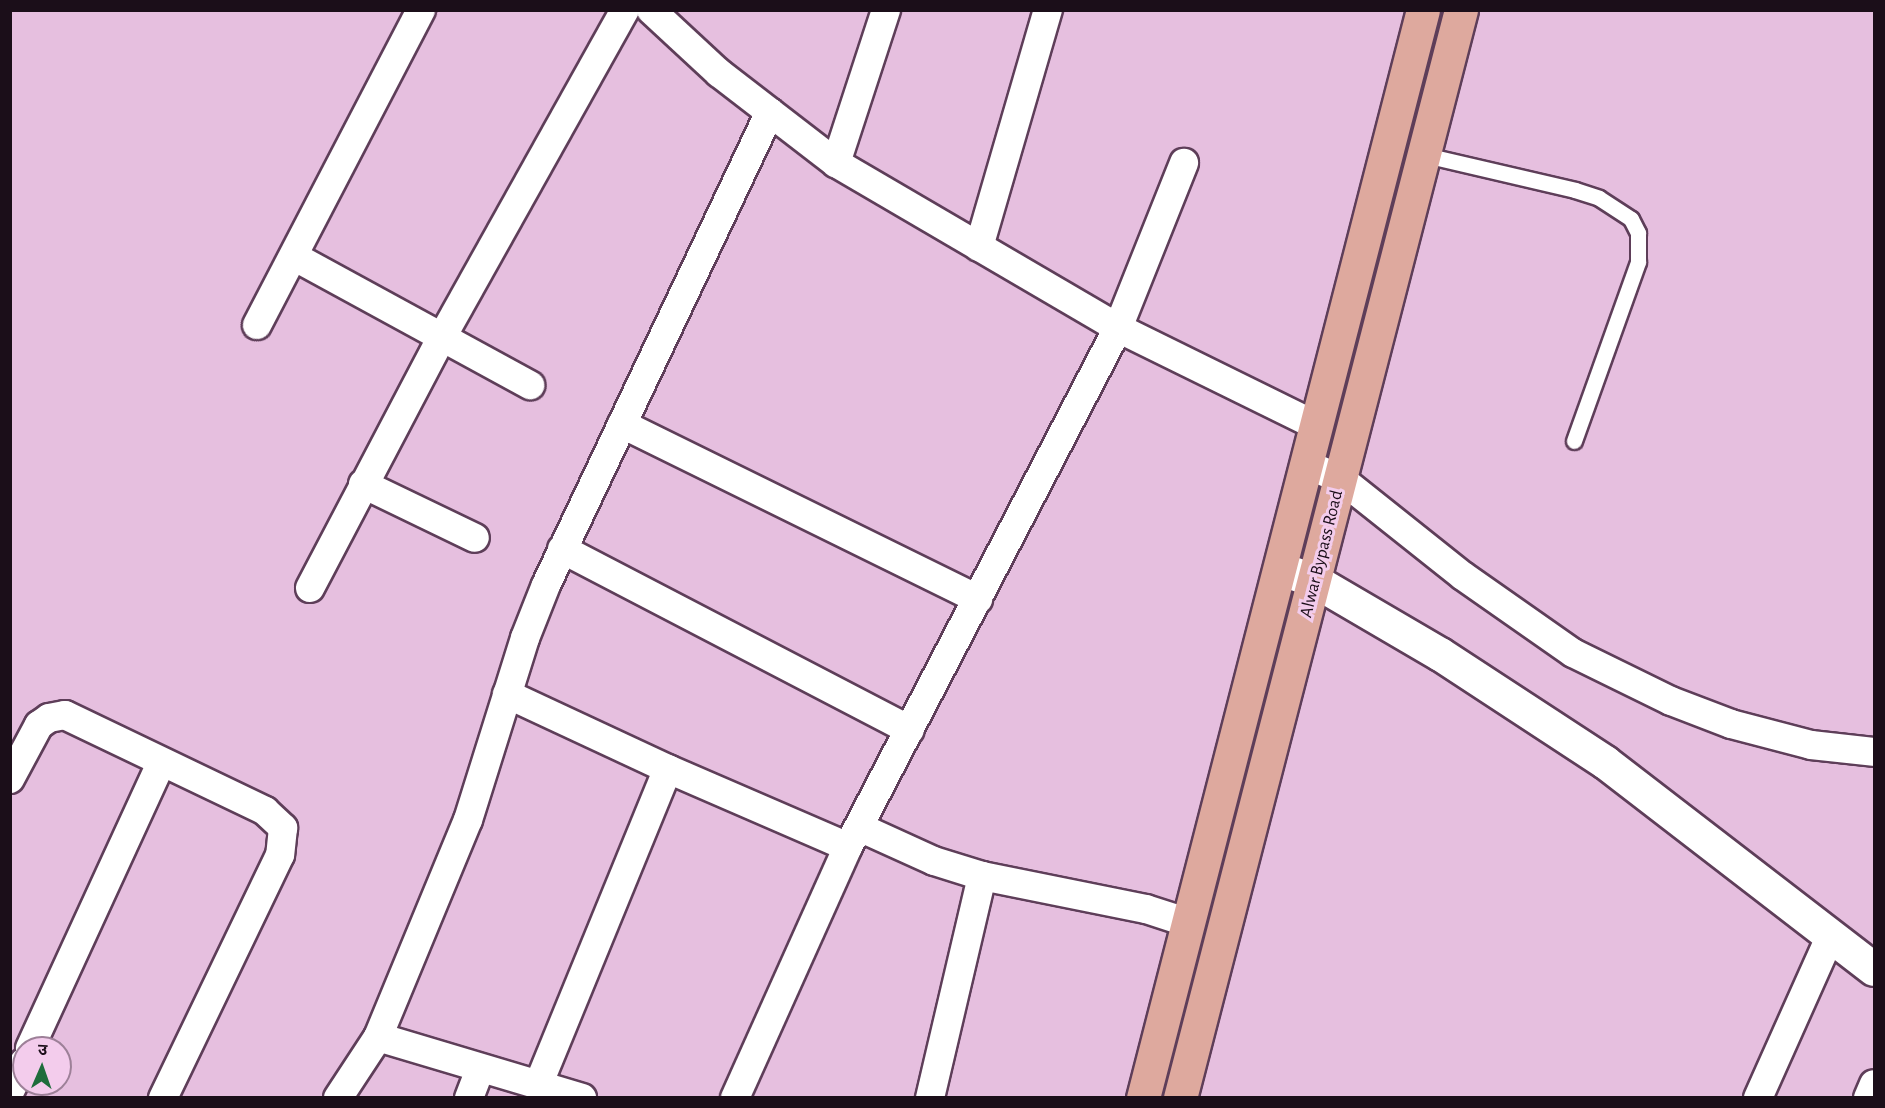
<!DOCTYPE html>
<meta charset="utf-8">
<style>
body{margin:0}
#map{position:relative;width:1885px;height:1108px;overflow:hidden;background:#e6bfdf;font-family:"Alegreya Sans","Noto Sans Devanagari",sans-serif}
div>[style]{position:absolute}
.roads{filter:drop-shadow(2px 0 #5e3e59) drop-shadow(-2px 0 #5e3e59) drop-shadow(0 2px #5e3e59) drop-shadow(0 -2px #5e3e59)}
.service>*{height:15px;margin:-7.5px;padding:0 7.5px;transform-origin:7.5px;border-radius:7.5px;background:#fff}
.minor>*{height:28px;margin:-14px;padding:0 14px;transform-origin:14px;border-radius:14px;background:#fff}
.tertiary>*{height:33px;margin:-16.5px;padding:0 16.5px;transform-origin:16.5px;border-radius:16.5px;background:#fff}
.primary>*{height:33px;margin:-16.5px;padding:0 16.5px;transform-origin:16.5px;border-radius:16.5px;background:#dea99e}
span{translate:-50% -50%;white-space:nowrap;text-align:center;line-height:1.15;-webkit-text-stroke:6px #f3ccec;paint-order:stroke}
.street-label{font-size:18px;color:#1b0e19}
.frame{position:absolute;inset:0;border:12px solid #1b0e19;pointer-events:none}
.north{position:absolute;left:12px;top:1036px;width:60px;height:60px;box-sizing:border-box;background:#f3ccec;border:2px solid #9d8098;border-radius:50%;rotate:2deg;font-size:16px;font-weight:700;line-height:24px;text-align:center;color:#1b0e19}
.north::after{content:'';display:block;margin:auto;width:21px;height:27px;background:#1f6d3c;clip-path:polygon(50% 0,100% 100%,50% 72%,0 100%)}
</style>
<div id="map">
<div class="roads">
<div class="service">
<i style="left:1425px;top:155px;width:154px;rotate:13.1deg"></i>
<i style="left:1575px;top:190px;width:25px;rotate:18deg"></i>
<i style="left:1599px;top:198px;width:38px;rotate:33deg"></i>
<i style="left:1631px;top:219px;width:16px;rotate:63deg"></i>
<i style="left:1638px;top:233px;width:29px;rotate:90deg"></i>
<i style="left:1638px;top:262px;width:190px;rotate:109.7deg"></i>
</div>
<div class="minor">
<i style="left:651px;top:10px;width:93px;rotate:42.8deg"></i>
<i style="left:719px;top:73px;width:148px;rotate:37.6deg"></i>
<i style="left:836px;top:163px;width:327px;rotate:30.3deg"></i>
<i style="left:1118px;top:328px;width:222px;rotate:26.2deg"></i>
<i style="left:836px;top:163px;width:161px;rotate:-71.9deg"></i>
<i style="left:979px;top:247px;width:247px;rotate:-73.8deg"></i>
<i style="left:295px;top:257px;width:268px;rotate:28.6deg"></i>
<i style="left:257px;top:325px;width:355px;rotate:-62.5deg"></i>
<i style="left:622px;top:424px;width:397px;rotate:26.2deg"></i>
<i style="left:1308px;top:465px;width:36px;rotate:23deg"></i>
<i style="left:1341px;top:479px;width:156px;rotate:38.5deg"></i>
<i style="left:1463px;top:576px;width:134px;rotate:35deg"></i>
<i style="left:1573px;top:653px;width:109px;rotate:26.1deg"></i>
<i style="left:1671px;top:701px;width:64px;rotate:21deg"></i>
<i style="left:1731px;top:724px;width:83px;rotate:14.7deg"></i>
<i style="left:1811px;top:745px;width:63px;rotate:6.3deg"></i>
<i style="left:363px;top:484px;width:124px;rotate:25.7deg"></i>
<i style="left:562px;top:549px;width:392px;rotate:27.5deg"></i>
<i style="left:310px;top:588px;width:281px;rotate:-62.3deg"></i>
<i style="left:441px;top:339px;width:377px;rotate:-60.8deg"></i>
<i style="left:507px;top:694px;width:178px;rotate:25deg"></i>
<i style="left:668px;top:769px;width:196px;rotate:23.4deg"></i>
<i style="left:10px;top:779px;width:61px;rotate:-61.8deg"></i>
<i style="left:39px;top:725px;width:12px;rotate:-35deg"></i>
<i style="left:49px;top:718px;width:16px;rotate:-11deg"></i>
<i style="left:65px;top:715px;width:222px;rotate:25.6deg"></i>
<i style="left:265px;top:811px;width:25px;rotate:43deg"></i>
<i style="left:283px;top:828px;width:27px;rotate:96deg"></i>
<i style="left:280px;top:855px;width:270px;rotate:115.7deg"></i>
<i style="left:859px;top:827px;width:82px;rotate:24.4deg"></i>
<i style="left:934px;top:861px;width:50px;rotate:17.4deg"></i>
<i style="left:982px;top:876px;width:167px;rotate:11.4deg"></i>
<i style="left:1146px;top:909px;width:45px;rotate:18deg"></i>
<i style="left:378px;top:1037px;width:213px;rotate:16.6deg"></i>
<i style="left:30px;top:1048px;width:314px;rotate:-65.3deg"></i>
<i style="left:539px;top:1083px;width:339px;rotate:-67.7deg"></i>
<i style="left:10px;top:1091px;width:32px;rotate:-64deg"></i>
<i style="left:338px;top:1098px;width:73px;rotate:-56.7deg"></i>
<i style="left:378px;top:1037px;width:235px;rotate:-67.5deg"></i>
<i style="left:468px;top:820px;width:191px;rotate:-72.6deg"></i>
<i style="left:525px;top:638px;width:57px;rotate:-68.4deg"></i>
<i style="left:546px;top:585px;width:523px;rotate:-64.66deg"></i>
<i style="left:469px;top:1098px;width:31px;rotate:-69deg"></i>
<i style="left:735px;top:1098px;width:275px;rotate:-65.8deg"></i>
<i style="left:848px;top:847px;width:585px;rotate:-62.52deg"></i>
<i style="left:1118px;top:328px;width:178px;rotate:-68.2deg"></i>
<i style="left:930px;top:1098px;width:228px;rotate:-76.8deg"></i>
<i style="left:1758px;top:1098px;width:179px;rotate:-65.9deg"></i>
<i style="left:1868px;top:1098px;width:15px;rotate:-67deg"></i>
</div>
<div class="tertiary">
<i style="left:1281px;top:569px;width:36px;rotate:19deg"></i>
<i style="left:1315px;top:581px;width:145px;rotate:30.3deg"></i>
<i style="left:1440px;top:654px;width:197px;rotate:33.2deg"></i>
<i style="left:1605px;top:762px;width:339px;rotate:37.6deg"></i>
</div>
<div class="primary">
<i style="left:1143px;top:1098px;width:1123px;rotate:-75.57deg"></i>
<i style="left:1180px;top:1098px;width:1124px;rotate:-75.52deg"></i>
</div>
</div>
<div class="street-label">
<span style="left:1322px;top:554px;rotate:-76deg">Alwar Bypass Road</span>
</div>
<div class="frame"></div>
<div class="north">उ</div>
</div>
